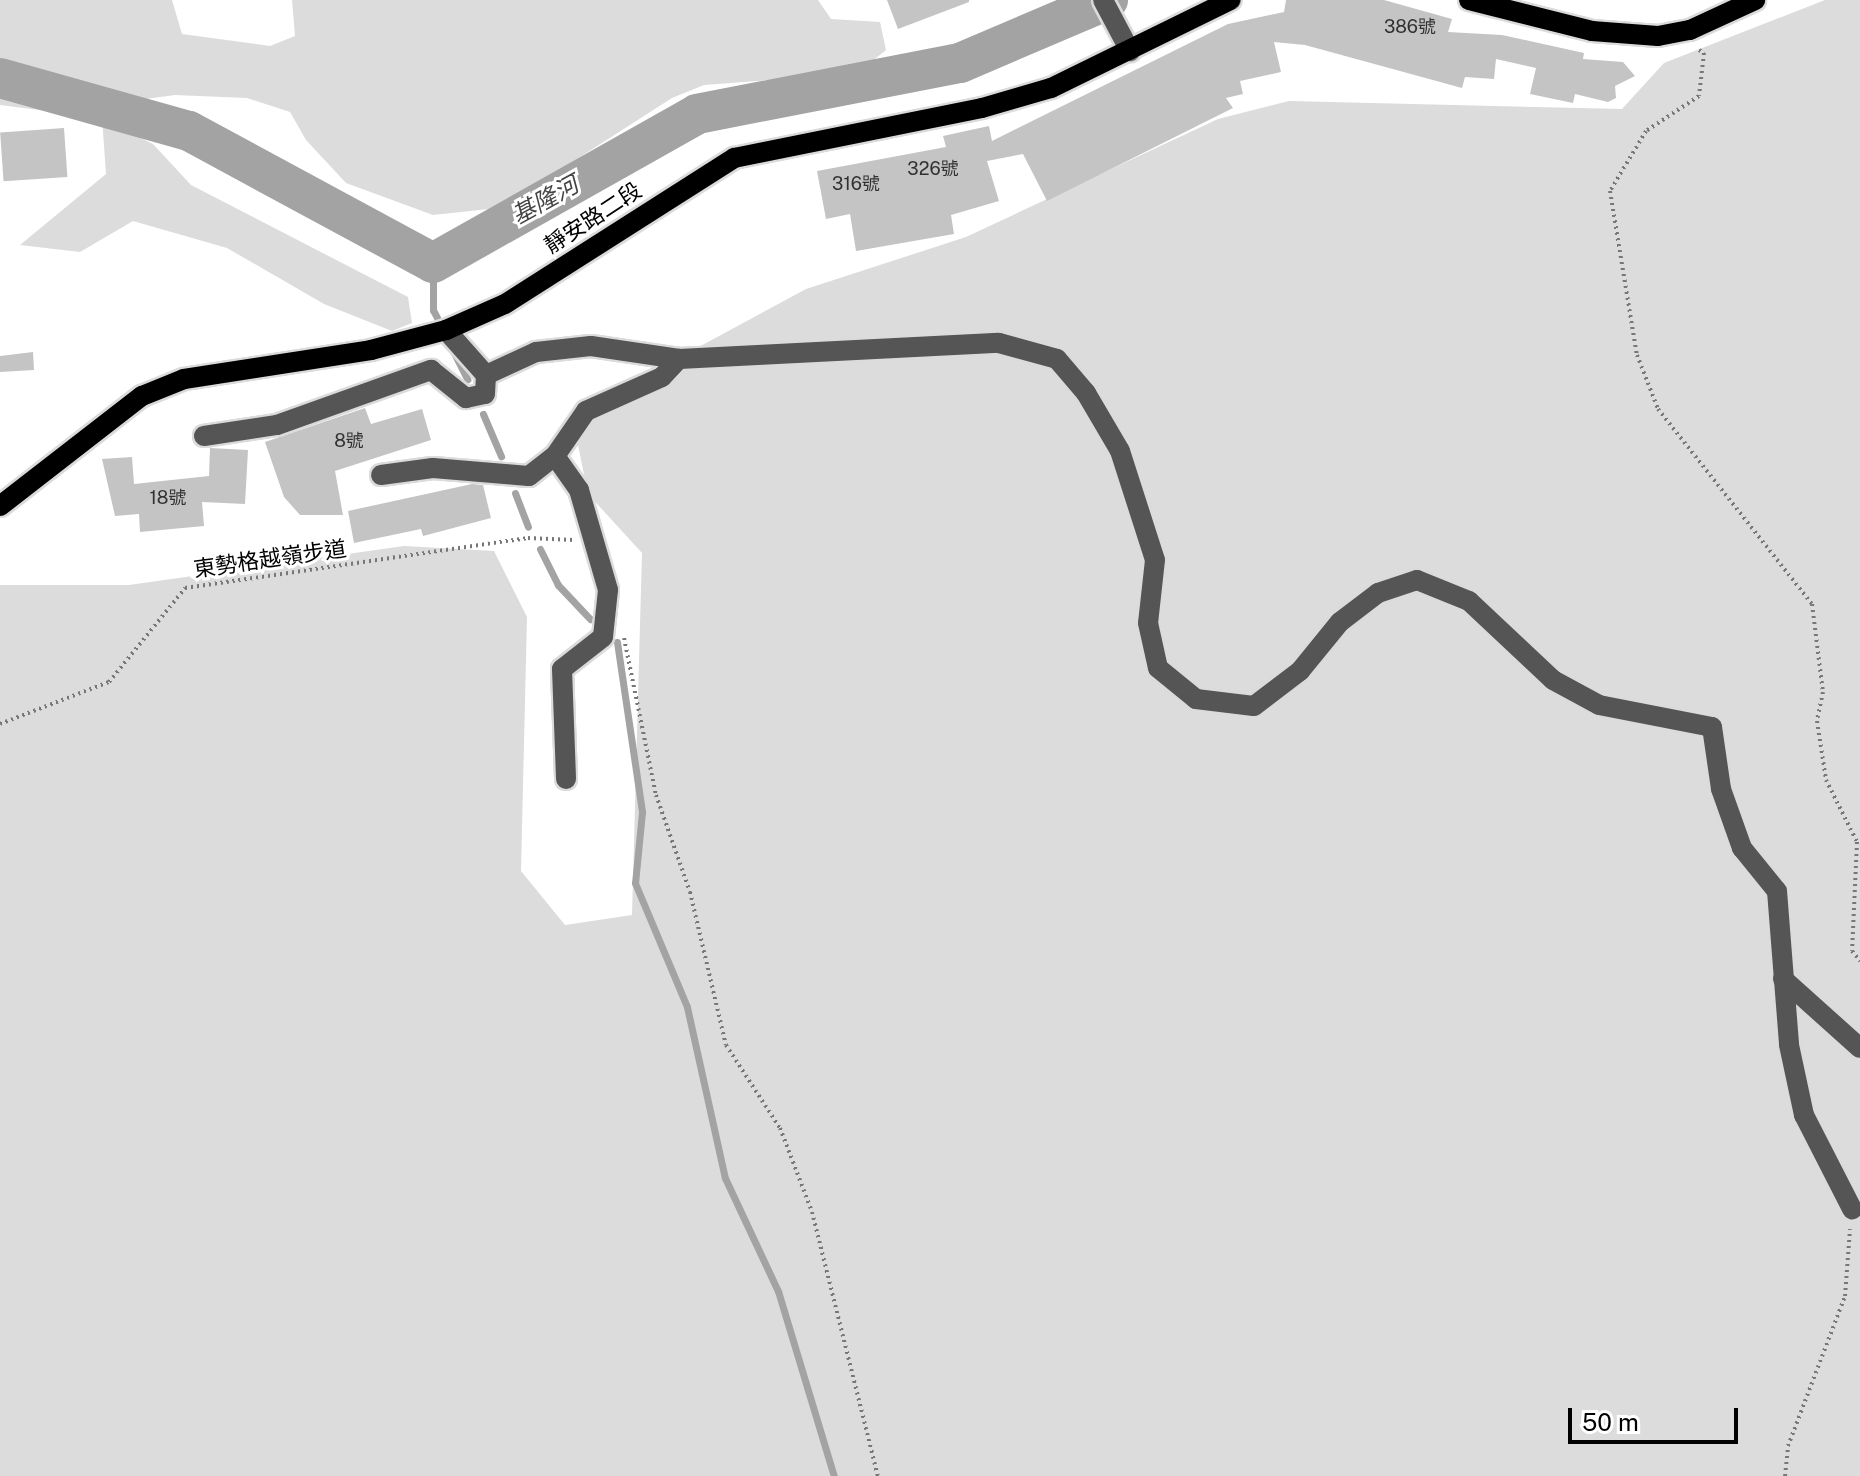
<!DOCTYPE html>
<meta charset="utf-8">
<style>
body{margin:0}
#map{position:relative;width:1860px;height:1476px;overflow:hidden;background:#fff;font-family:"Public Sans","Noto Sans TC",sans-serif}
div>[style]{position:absolute}
.green>*{inset:0;background:#dcdcdc}
.stream>*{height:7px;margin:-3.5px;padding:0 3.5px;transform-origin:3.5px;border-radius:3.5px;background:#a3a3a3}
.river>*{height:40px;margin:-20px;padding:0 20px;transform-origin:20px;border-radius:20px;background:#a3a3a3}
.building>*{inset:0;background:#c4c4c4;transform-origin:0 0}
.path>*{height:4px;margin-top:-2px;transform-origin:0;background:repeating-linear-gradient(90deg,#777 0 2px,transparent 0 6px)}
.roads{filter:drop-shadow(2px 0 #dbdbdb) drop-shadow(-2px 0 #dbdbdb) drop-shadow(0 2px #dbdbdb) drop-shadow(0 -2px #dbdbdb)}
.minor>*{height:20px;margin:-10px;padding:0 10px;transform-origin:10px;border-radius:10px;background:#555}
.major>*{height:20px;margin:-10px;padding:0 10px;transform-origin:10px;border-radius:10px;background:#000}
span{translate:-50% -50%;white-space:nowrap;text-align:center;line-height:1.15;-webkit-text-stroke:6px #fff;paint-order:stroke}
.number-label{font-size:18px;color:#313131}
.number-label span{-webkit-text-stroke-width:0}
.street-label{font-size:22px;color:#000}
.water-label{font-size:24px;color:#444;font-style:italic}
.scale{position:absolute;left:1568px;top:1408px;width:170px;height:36px;box-sizing:border-box;border:4px solid #000;border-top:0;padding-left:10px;font-size:24px;line-height:28px;white-space:nowrap;color:#000;-webkit-text-stroke:6px #fff;paint-order:stroke}
</style>
<div id="map">
<div class="green">
<i style="clip-path:polygon(0 0,172px 0,182px 34px,270px 46px,295px 36px,292px 0,818px 0,831px 19px,880px 22px,886px 50px,871px 62px,810px 77px,704px 85px,672px 98px,538px 184px,489px 209px,433px 215px,346px 183px,306px 140px,290px 112px,247px 98px,175px 95px,131px 101px,132px 134px,153px 144px,191px 185px,408px 297px,412px 323px,392px 331px,324px 304px,227px 248px,133px 221px,80px 252px,20px 245px,106px 174px,102px 118px,0 105px)"></i>
<i style="clip-path:polygon(1825px 0,1860px 0,1860px 1476px,0 1476px,0 585px,129px 585px,404px 546px,494px 551px,527px 617px,521px 871px,565px 925px,632px 915px,642px 553px,588px 494px,576px 435px,617px 391px,806px 289px,966px 237px,1218px 119px,1289px 101px,1622px 109px,1664px 63px)"></i>
</div>
<div class="stream">
<i style="left:433px;top:263px;width:47px;rotate:90deg"></i>
<i style="left:433px;top:310px;width:19px;rotate:62deg"></i>
<i style="left:452px;top:349px;width:34px;rotate:63deg"></i>
<i style="left:483px;top:414px;width:46px;rotate:66.8deg"></i>
<i style="left:515px;top:493px;width:36px;rotate:69deg"></i>
<i style="left:540px;top:549px;width:40px;rotate:63.4deg"></i>
<i style="left:558px;top:585px;width:47px;rotate:46.7deg"></i>
<i style="left:617px;top:642px;width:172px;rotate:81.6deg"></i>
<i style="left:642px;top:812px;width:71px;rotate:95.6deg"></i>
<i style="left:635px;top:883px;width:134px;rotate:67.2deg"></i>
<i style="left:687px;top:1007px;width:175px;rotate:77.5deg"></i>
<i style="left:725px;top:1178px;width:125px;rotate:64.9deg"></i>
<i style="left:778px;top:1291px;width:193px;rotate:73.2deg"></i>
</div>
<div class="river">
<i style="left:0;top:78px;width:196px;rotate:15.7deg"></i>
<i style="left:189px;top:131px;width:277px;rotate:28.4deg"></i>
<i style="left:433px;top:263px;width:303px;rotate:-29.4deg"></i>
<i style="left:697px;top:114px;width:268px;rotate:-11deg"></i>
<i style="left:960px;top:63px;width:161px;rotate:-23.1deg"></i>
</div>
<div class="building">
<i style="clip-path:polygon(887px 0,969px 0,969px 2px,898px 29px)"></i>
<i style="clip-path:polygon(1286px 0,1384px 0,1452px 19px,1448px 32px,1502px 35px,1584px 53px,1583px 59px,1623px 62px,1635px 76px,1615px 86px,1616px 98px,1608px 102px,1575px 94px,1573px 103px,1530px 94px,1536px 68px,1496px 59px,1494px 79px,1465px 77px,1462px 88px,1305px 45px,1274px 42px,1281px 72px,1240px 81px,1243px 94px,1226px 98px,1233px 108px,1047px 201px,1023px 154px,987px 161px,999px 201px,951px 215px,954px 234px,856px 251px,850px 214px,826px 219px,817px 171px,946px 147px,943px 136px,989px 126px,992px 141px,1228px 24px,1284px 12px)"></i>
<i style="left:64px;top:128px;width:49px;height:64px;rotate:86deg"></i>
<i style="clip-path:polygon(33px 352px,34px 370px,0 372px,0 356px)"></i>
<i style="clip-path:polygon(365px 408px,371px 424px,422px 409px,431px 440px,335px 471px,343px 515px,300px 515px,284px 497px,265px 442px)"></i>
<i style="clip-path:polygon(210px 448px,248px 450px,245px 504px,202px 502px,204px 526px,140px 532px,139px 514px,115px 516px,102px 459px,132px 457px,134px 484px,209px 476px)"></i>
<i style="clip-path:polygon(472px 484px,483px 485px,491px 518px,423px 536px,421px 529px,354px 543px,348px 511px)"></i>
</div>
<div class="path">
<i style="left:1699px;top:50px;width:6px;rotate:31deg"></i>
<i style="left:1704px;top:53px;width:43px;rotate:96.6deg"></i>
<i style="left:1699px;top:96px;width:64px;rotate:146.6deg"></i>
<i style="left:1646px;top:131px;width:70px;rotate:121deg"></i>
<i style="left:1610px;top:191px;width:166px;rotate:80.7deg"></i>
<i style="left:1637px;top:355px;width:58px;rotate:68.7deg"></i>
<i style="left:1658px;top:409px;width:248px;rotate:51.7deg"></i>
<i style="left:1812px;top:604px;width:89px;rotate:82.9deg"></i>
<i style="left:1823px;top:692px;width:30px;rotate:102deg"></i>
<i style="left:1817px;top:721px;width:60px;rotate:81.3deg"></i>
<i style="left:1826px;top:780px;width:69px;rotate:63.4deg"></i>
<i style="left:1857px;top:842px;width:109px;rotate:92.6deg"></i>
<i style="left:1852px;top:951px;width:13px;rotate:51deg"></i>
<i style="left:624px;top:638px;width:160px;rotate:78.5deg"></i>
<i style="left:656px;top:795px;width:103px;rotate:70.7deg"></i>
<i style="left:690px;top:892px;width:157px;rotate:76.8deg"></i>
<i style="left:726px;top:1045px;width:99px;rotate:57deg"></i>
<i style="left:780px;top:1128px;width:90px;rotate:69.1deg"></i>
<i style="left:812px;top:1212px;width:272px;rotate:76deg"></i>
<i style="left:0;top:724px;width:117px;rotate:-21.1deg"></i>
<i style="left:109px;top:682px;width:121px;rotate:-51deg"></i>
<i style="left:185px;top:588px;width:347px;rotate:-8.3deg"></i>
<i style="left:528px;top:538px;width:46px;rotate:2.5deg"></i>
<i style="left:1785px;top:1476px;width:30px;rotate:-84deg"></i>
<i style="left:1788px;top:1446px;width:160px;rotate:-69.2deg"></i>
<i style="left:1845px;top:1296px;width:67px;rotate:-85.7deg"></i>
</div>
<div class="roads">
<div class="minor">
<i style="left:1103px;top:0;width:58px;rotate:62.1deg"></i>
<i style="left:446px;top:330px;width:60px;rotate:48.4deg"></i>
<i style="left:486px;top:375px;width:55px;rotate:-24.7deg"></i>
<i style="left:536px;top:352px;width:55px;rotate:-6.2deg"></i>
<i style="left:591px;top:346px;width:89px;rotate:8.4deg"></i>
<i style="left:679px;top:359px;width:320px;rotate:-2.9deg"></i>
<i style="left:999px;top:343px;width:60px;rotate:15.4deg"></i>
<i style="left:1057px;top:359px;width:45px;rotate:49.5deg"></i>
<i style="left:1086px;top:393px;width:67px;rotate:59.6deg"></i>
<i style="left:1120px;top:451px;width:114px;rotate:72.2deg"></i>
<i style="left:1155px;top:560px;width:63px;rotate:96.3deg"></i>
<i style="left:1148px;top:623px;width:46px;rotate:77.5deg"></i>
<i style="left:1158px;top:668px;width:49px;rotate:39.2deg"></i>
<i style="left:1196px;top:699px;width:58px;rotate:6.9deg"></i>
<i style="left:1254px;top:706px;width:58px;rotate:-37.3deg"></i>
<i style="left:1300px;top:671px;width:63px;rotate:-50.8deg"></i>
<i style="left:1340px;top:622px;width:48px;rotate:-37.3deg"></i>
<i style="left:1378px;top:593px;width:41px;rotate:-18.4deg"></i>
<i style="left:1417px;top:580px;width:56px;rotate:22deg"></i>
<i style="left:1469px;top:601px;width:115px;rotate:43.2deg"></i>
<i style="left:1553px;top:680px;width:52px;rotate:28.5deg"></i>
<i style="left:1599px;top:705px;width:115px;rotate:11deg"></i>
<i style="left:1712px;top:727px;width:63px;rotate:81.7deg"></i>
<i style="left:1721px;top:789px;width:63px;rotate:70.4deg"></i>
<i style="left:1742px;top:848px;width:55px;rotate:50.9deg"></i>
<i style="left:1777px;top:891px;width:154px;rotate:85.5deg"></i>
<i style="left:1789px;top:1045px;width:72px;rotate:77.9deg"></i>
<i style="left:1804px;top:1115px;width:106px;rotate:62.9deg"></i>
<i style="left:204px;top:436px;width:74px;rotate:-8.6deg"></i>
<i style="left:277px;top:425px;width:164px;rotate:-19.7deg"></i>
<i style="left:431px;top:370px;width:45px;rotate:38.7deg"></i>
<i style="left:466px;top:398px;width:19px;rotate:-12deg"></i>
<i style="left:485px;top:394px;width:19px;rotate:-87deg"></i>
<i style="left:555px;top:456px;width:42px;rotate:54.8deg"></i>
<i style="left:579px;top:490px;width:104px;rotate:73.8deg"></i>
<i style="left:608px;top:590px;width:47px;rotate:96.1deg"></i>
<i style="left:603px;top:637px;width:52px;rotate:142deg"></i>
<i style="left:562px;top:669px;width:110px;rotate:87.9deg"></i>
<i style="left:381px;top:475px;width:52px;rotate:-7.7deg"></i>
<i style="left:433px;top:468px;width:96px;rotate:4.8deg"></i>
<i style="left:529px;top:476px;width:33px;rotate:-38deg"></i>
<i style="left:555px;top:456px;width:55px;rotate:-55.4deg"></i>
<i style="left:586px;top:411px;width:83px;rotate:-24.1deg"></i>
<i style="left:662px;top:377px;width:25px;rotate:-47deg"></i>
<i style="left:1783px;top:979px;width:103px;rotate:41.9deg"></i>
</div>
<div class="major">
<i style="left:1469px;top:0;width:127px;rotate:14.1deg"></i>
<i style="left:1592px;top:31px;width:66px;rotate:4.3deg"></i>
<i style="left:1658px;top:36px;width:33px;rotate:-11deg"></i>
<i style="left:1690px;top:30px;width:72px;rotate:-24.8deg"></i>
<i style="left:0;top:506px;width:180px;rotate:-37.8deg"></i>
<i style="left:142px;top:396px;width:45px;rotate:-22deg"></i>
<i style="left:184px;top:379px;width:189px;rotate:-8.8deg"></i>
<i style="left:371px;top:350px;width:78px;rotate:-14.9deg"></i>
<i style="left:446px;top:330px;width:64px;rotate:-23.8deg"></i>
<i style="left:505px;top:304px;width:272px;rotate:-32.5deg"></i>
<i style="left:734px;top:158px;width:253px;rotate:-11.4deg"></i>
<i style="left:982px;top:108px;width:72px;rotate:-16.2deg"></i>
<i style="left:1051px;top:88px;width:200px;rotate:-26.1deg"></i>
</div>
</div>
<div class="number-label">
<span style="left:1410px;top:27px">386號</span>
<span style="left:933px;top:169px">326號</span>
<span style="left:856px;top:184px">316號</span>
<span style="left:349px;top:441px">8號</span>
<span style="left:168px;top:498px">18號</span>
</div>
<div class="street-label">
<span style="left:593px;top:218px;rotate:-33deg">靜安路二段</span>
<span style="left:270px;top:559px;rotate:-8deg">東勢格越嶺步道</span>
</div>
<div class="water-label">
<span style="left:545px;top:200px;rotate:-29deg">基隆河</span>
</div>
<div class="scale">50 m</div>
</div>
